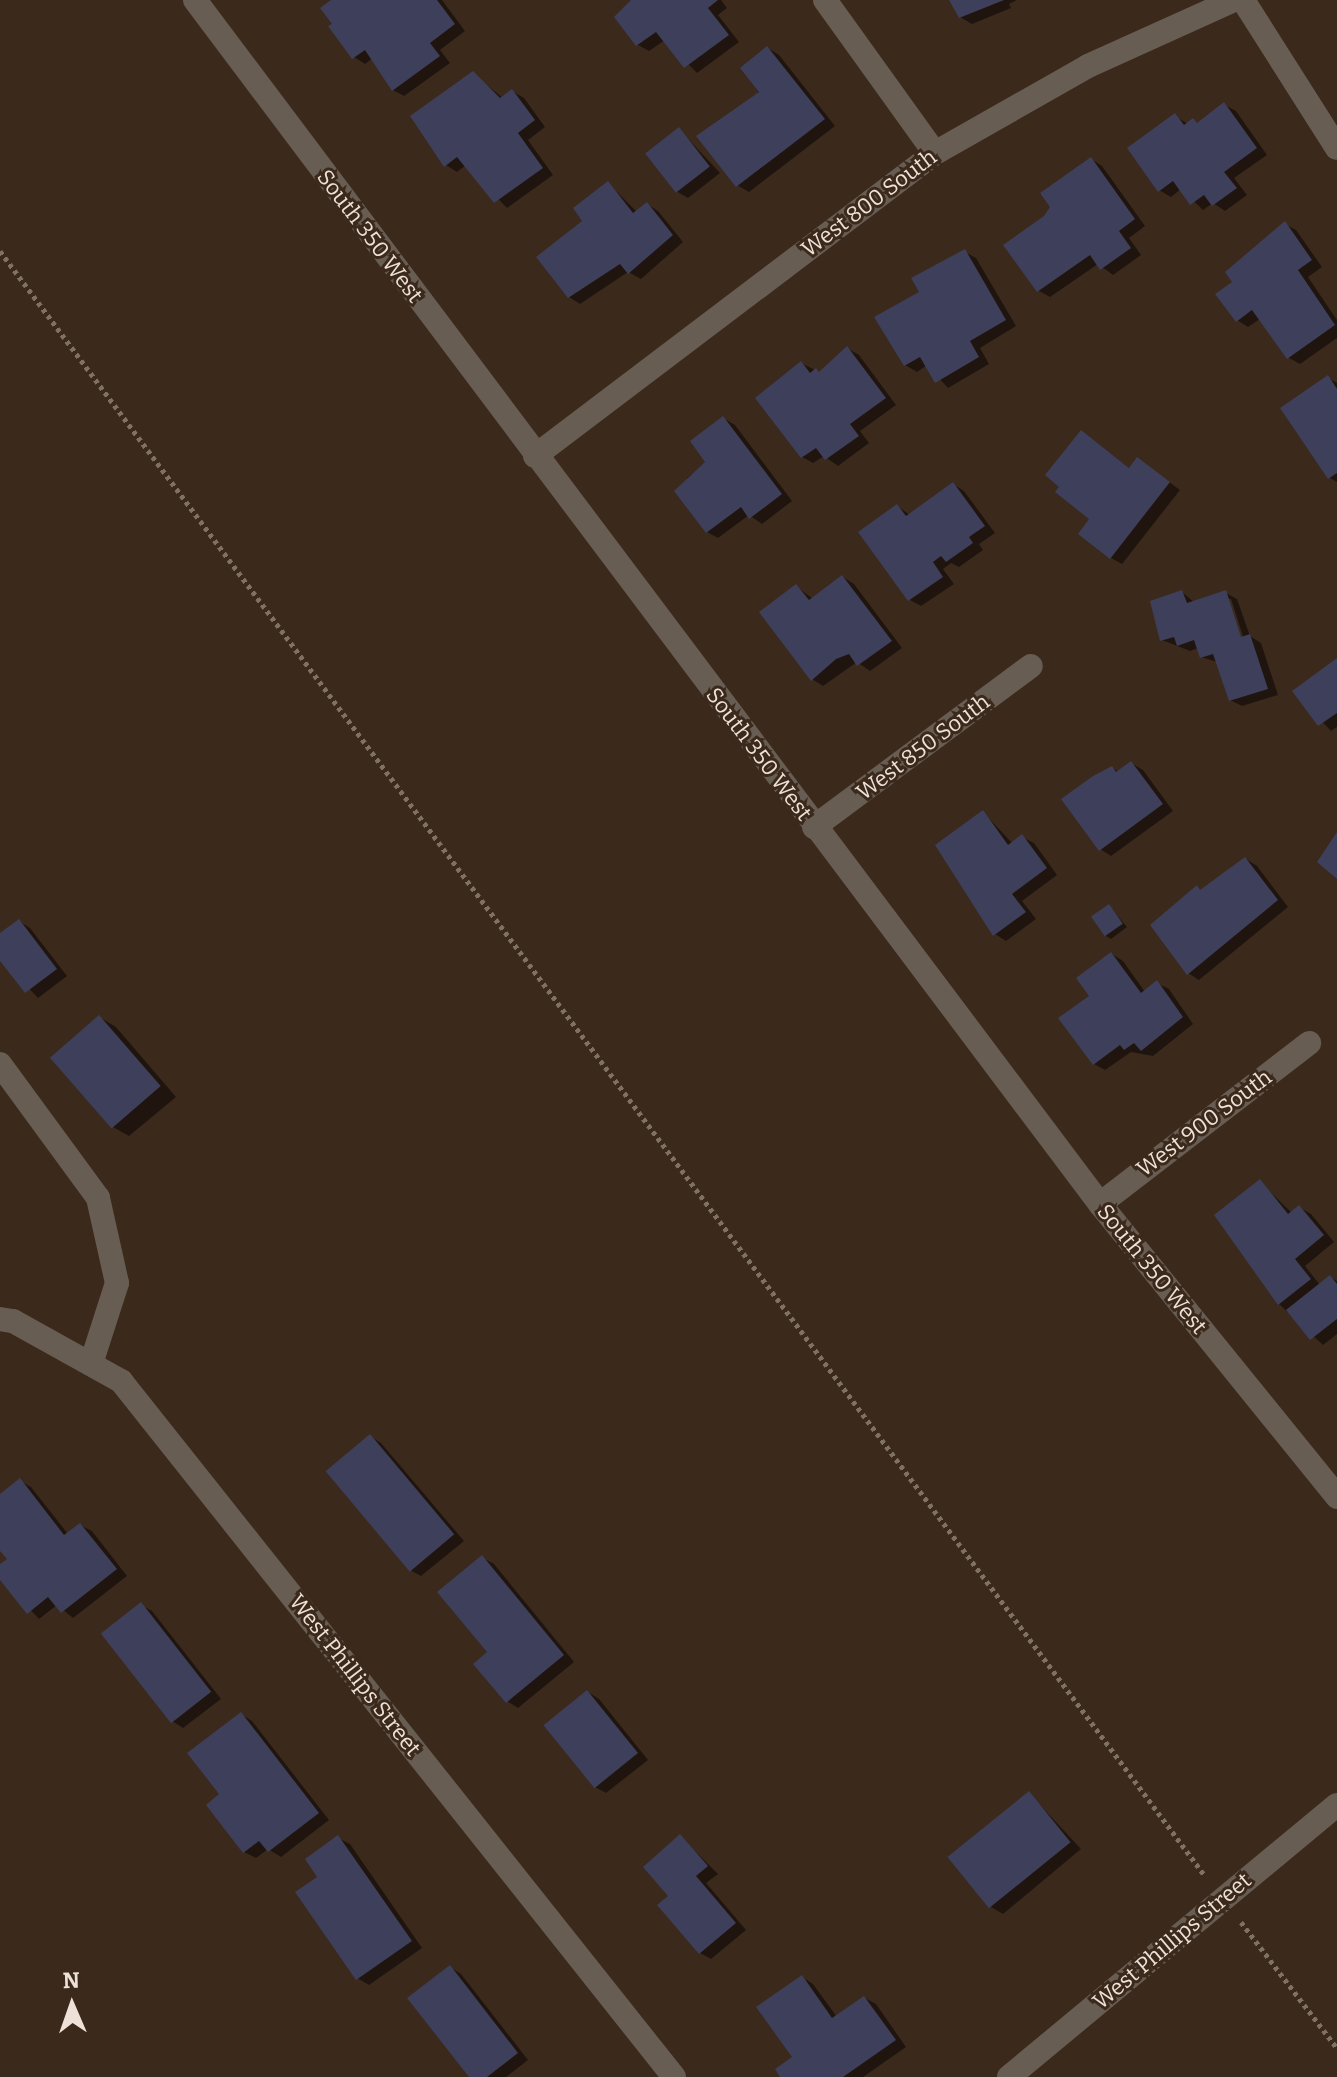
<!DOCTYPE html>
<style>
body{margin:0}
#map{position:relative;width:1337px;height:2077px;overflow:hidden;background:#3b291c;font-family:Bitter,serif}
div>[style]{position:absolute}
.shadow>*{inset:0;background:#0007}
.building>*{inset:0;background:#3e3f5b;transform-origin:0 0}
.path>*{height:5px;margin-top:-2.5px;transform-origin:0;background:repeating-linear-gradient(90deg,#807165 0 4px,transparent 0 8px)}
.minor>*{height:24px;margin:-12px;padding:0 12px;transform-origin:12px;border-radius:12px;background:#685d53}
span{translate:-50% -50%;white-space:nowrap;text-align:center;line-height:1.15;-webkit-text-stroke:6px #3b291c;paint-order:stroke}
.street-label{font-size:22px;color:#ede1d8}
.north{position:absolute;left:32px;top:1965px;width:80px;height:80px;-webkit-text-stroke:6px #3b291c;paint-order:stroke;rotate:358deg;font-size:22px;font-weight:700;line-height:32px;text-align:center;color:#ede1d8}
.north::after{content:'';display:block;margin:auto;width:28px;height:36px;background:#ede1d8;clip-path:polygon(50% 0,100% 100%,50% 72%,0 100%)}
</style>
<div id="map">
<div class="shadow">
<i style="clip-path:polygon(334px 0,442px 0,465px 31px,440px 50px,450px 63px,404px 96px,393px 90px,373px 58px,365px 64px,354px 57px)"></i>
<i style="clip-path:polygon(634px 0,721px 0,727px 8px,718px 15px,739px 42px,697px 73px,665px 40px,649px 51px,638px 45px,617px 18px)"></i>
<i style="clip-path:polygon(951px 0,1017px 0,1009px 4px,1011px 8px,972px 24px,960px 17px)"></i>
<i style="clip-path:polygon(768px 48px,779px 55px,835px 126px,749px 192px,737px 185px)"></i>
<i style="clip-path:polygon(473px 74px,503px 98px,512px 91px,524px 98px,545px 127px,528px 140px,553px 175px,507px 208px,466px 165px,457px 172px,446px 165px)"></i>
<i style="clip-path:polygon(1225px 105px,1236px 111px,1267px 155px,1234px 178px,1247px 195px,1225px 211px,1213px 203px,1203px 210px,1181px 189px,1171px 197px,1159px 190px,1175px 116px,1188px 124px,1199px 124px)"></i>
<i style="clip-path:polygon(679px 129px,720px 173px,688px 198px,676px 191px)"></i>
<i style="clip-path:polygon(1091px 159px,1102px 166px,1145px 226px,1129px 238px,1141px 255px,1113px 275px,1098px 264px,1050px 297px,1039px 291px,1006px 246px,1046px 217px)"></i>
<i style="clip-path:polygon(608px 183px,637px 212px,647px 204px,658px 211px,683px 242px,641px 279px,628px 272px,580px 304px,569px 297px)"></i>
<i style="clip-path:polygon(1285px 224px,1296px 230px,1322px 267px,1308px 277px,1337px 320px,1337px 338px,1300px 364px,1289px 358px,1260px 319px,1248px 327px,1237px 320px,1235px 283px)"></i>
<i style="clip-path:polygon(965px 252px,976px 258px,1016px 326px,980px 348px,989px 364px,948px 388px,927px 365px,917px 372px,905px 365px,922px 293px)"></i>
<i style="clip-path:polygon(847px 348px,859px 355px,896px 405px,860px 431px,869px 443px,838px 466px,824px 456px,813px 463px,802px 457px,801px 363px,821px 373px)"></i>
<i style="clip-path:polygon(1328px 378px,1337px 383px,1337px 482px,1330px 478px)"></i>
<i style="clip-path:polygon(723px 418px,735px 425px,792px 501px,762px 524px,749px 515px,718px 538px,707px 532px,687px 478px,708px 462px)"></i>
<i style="clip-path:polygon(1092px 439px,1130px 469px,1138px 459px,1180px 490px,1122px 564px,1111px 558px,1092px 519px)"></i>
<i style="clip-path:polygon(953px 484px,964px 491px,995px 533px,979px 544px,983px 550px,959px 567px,951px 563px,943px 569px,954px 584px,921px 606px,910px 600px,861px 532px,897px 506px,910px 515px)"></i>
<i style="clip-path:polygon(843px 577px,854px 584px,902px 648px,870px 671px,857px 662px,823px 686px,812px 679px,796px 586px,813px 599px)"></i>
<i style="clip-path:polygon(evenodd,1182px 592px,1195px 603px,1226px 593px,1237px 599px,1250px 636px,1261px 643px,1278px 695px,1242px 706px,1230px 700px,1217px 662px,1201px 657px,1198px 648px,1190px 651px,1162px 640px,1182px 592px,1227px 599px,1231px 599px,1246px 646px,1243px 647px,1227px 599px)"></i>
<i style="clip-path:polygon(1337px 661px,1337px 727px,1331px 731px,1295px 692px)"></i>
<i style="clip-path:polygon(1131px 763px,1143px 770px,1173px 811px,1111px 856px,1100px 849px,1112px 768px,1119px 772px)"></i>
<i style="clip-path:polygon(983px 812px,1013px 844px,1022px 837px,1034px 843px,1057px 875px,1022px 901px,1036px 919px,1006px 941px,995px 934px)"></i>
<i style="clip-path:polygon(1246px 859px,1257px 866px,1288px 907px,1199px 980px,1188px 973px,1197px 888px,1202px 891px)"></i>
<i style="clip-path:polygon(1109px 906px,1127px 927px,1111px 939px,1106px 936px)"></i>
<i style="clip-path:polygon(19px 921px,30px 928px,67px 976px,38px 998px,0 957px,0 935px)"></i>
<i style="clip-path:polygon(1112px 954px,1123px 961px,1145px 992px,1157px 983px,1169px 989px,1193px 1024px,1153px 1056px,1131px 1052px,1105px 1070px,1094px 1064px,1092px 997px)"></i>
<i style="clip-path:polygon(99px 1017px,116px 1027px,176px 1097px,129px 1136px,111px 1126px)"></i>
<i style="clip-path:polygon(1260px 1182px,1292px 1213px,1299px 1207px,1311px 1214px,1334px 1242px,1305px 1266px,1320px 1285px,1330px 1277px,1337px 1281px,1337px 1334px,1323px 1345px,1279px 1304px)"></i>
<i style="clip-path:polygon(370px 1436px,381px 1443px,464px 1541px,421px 1576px,410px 1570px)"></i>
<i style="clip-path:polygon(20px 1481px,31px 1487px,68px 1534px,80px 1525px,92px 1531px,127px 1576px,73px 1618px,57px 1605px,39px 1619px,0 1577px,0 1567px,9px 1560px,0 1547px,0 1496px)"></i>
<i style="clip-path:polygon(483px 1558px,494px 1564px,574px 1662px,518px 1708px,507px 1701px,490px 1652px)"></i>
<i style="clip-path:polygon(141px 1605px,152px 1611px,221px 1699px,183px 1728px,172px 1721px)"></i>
<i style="clip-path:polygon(588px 1692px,599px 1699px,648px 1760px,606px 1793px,595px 1787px,546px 1725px)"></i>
<i style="clip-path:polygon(241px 1714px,252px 1721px,329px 1820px,281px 1857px,268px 1849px,256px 1858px,244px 1852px,222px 1795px)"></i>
<i style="clip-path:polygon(1029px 1793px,1081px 1849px,1003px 1914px,991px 1907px)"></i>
<i style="clip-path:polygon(681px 1837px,718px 1874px,706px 1883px,746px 1930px,711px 1959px,700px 1953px,670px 1896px)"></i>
<i style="clip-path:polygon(338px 1838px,350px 1844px,422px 1948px,369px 1985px,357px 1978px,320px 1877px)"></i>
<i style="clip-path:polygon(450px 1967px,461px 1974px,528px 2060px,506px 2077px,472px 2077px)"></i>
<i style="clip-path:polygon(802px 1977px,813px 1984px,837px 2017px,865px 1998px,876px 2004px,906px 2047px,863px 2077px,783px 2077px,795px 2057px)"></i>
</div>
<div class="building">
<i style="clip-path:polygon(331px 0,437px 0,455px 24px,430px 43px,440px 56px,392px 91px,365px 50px,352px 59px,328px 26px,332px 24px,320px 8px)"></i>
<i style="clip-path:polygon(631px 0,718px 0,708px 8px,729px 35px,684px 68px,656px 32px,636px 46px,614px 17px)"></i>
<i style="clip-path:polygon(949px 0,1004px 0,959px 18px)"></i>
<i style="clip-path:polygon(767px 46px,825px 119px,736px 187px,696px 136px,759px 92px,740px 68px)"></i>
<i style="clip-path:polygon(473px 71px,500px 98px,512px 89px,535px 120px,518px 133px,543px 168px,494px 203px,457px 157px,444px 167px,410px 116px)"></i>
<i style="clip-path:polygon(1224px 102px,1257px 148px,1224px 172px,1237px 188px,1212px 206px,1204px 195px,1190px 205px,1173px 181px,1158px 192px,1127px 148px,1175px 113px,1184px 125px,1193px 118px,1197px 123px)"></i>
<i style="left:679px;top:127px;width:50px;height:43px;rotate:52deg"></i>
<i style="clip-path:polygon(1091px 157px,1135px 219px,1119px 231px,1131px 248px,1100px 270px,1090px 255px,1037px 292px,1003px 245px,1044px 216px,1050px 207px,1040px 193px)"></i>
<i style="clip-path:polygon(608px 181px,633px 213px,647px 202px,673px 235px,628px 274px,620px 264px,568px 298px,536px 257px,582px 221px,573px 208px)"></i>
<i style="clip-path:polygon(1285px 221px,1312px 260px,1298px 270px,1335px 325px,1287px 359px,1252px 310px,1236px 322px,1215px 294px,1232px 282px,1225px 272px)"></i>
<i style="clip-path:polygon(965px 249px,1006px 320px,970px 341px,979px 357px,935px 383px,920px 357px,904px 366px,874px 317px,919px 292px,911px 278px)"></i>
<i style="clip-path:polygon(847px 346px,886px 398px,850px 424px,859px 436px,825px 460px,816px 448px,801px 458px,755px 398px,801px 361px,810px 373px,816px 368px,819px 372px)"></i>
<i style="clip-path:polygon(1328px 375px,1337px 389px,1337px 473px,1328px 479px,1280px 408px)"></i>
<i style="clip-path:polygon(723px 416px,782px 494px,749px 519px,741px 507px,706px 533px,674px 491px,705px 462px,690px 441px)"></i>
<i style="clip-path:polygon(1081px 430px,1129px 468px,1137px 457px,1170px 482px,1110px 559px,1078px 534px,1089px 519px,1055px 492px,1059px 487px,1045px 475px)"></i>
<i style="clip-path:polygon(953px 482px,985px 526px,969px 537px,973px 543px,946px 562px,941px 556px,933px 562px,943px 577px,908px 601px,858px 532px,897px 504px,906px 516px)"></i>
<i style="clip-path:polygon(842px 575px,892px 641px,857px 666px,849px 654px,836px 659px,811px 681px,759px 612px,796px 584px,809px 600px)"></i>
<i style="clip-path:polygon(1182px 590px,1187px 603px,1226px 590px,1241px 637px,1250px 634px,1268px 689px,1229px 701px,1213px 654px,1200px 658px,1194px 640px,1177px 646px,1174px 637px,1160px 641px,1150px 601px)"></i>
<i style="clip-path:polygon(1337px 658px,1337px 713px,1318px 726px,1292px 691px)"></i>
<i style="clip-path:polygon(1131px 761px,1163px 804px,1099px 851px,1061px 799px,1093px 776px,1112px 766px,1116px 772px)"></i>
<i style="clip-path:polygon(983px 810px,1008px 845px,1022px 834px,1047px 868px,1012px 894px,1026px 912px,993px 936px,935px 845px)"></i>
<i style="clip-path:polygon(1337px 832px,1337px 879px,1317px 862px)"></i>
<i style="clip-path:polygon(1245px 857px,1278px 900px,1187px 975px,1150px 925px,1197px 885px,1200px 890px)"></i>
<i style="left:1109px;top:904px;width:24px;height:22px;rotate:55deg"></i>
<i style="clip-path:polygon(19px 919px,57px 969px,25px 993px,0 961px,0 933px)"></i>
<i style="clip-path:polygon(1111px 952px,1141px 993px,1157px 980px,1183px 1017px,1141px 1051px,1134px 1043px,1124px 1050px,1120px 1045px,1093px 1065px,1058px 1018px,1089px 996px,1076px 978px)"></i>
<i style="left:99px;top:1015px;width:94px;height:65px;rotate:49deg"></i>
<i style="clip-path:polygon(1260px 1179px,1288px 1214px,1299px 1205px,1324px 1235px,1295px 1259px,1311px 1279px,1278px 1305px,1214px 1215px)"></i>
<i style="clip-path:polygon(1330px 1275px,1337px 1284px,1337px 1319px,1310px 1340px,1286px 1310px)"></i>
<i style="left:370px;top:1434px;width:131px;height:58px;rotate:50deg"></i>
<i style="clip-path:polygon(20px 1478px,64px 1535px,80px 1523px,117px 1569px,61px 1613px,48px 1597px,27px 1614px,0 1580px,0 1564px,7px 1559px,0 1551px,0 1494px)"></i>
<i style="clip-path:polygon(482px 1555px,564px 1655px,506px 1703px,473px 1664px,487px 1652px,437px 1592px)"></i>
<i style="left:141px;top:1602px;width:114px;height:51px;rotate:52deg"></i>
<i style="left:587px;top:1690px;width:81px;height:56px;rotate:51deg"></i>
<i style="clip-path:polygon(241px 1712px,319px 1813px,268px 1852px,259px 1841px,243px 1853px,206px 1805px,219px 1794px,187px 1753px)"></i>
<i style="left:1029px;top:1791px;width:66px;height:105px;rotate:51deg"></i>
<i style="clip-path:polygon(680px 1834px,708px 1866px,696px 1876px,736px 1923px,699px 1954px,657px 1905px,668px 1896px,643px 1867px)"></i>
<i style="clip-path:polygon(338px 1835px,412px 1941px,356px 1980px,295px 1892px,317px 1877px,305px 1859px)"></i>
<i style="clip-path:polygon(450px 1965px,518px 2053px,487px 2077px,469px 2077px,407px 1998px)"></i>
<i style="clip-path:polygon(802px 1975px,832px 2018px,864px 1996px,896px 2040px,843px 2077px,780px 2077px,775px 2069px,792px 2057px,756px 2007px)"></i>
</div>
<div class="path">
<i style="left:0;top:251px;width:2023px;rotate:53.44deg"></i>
<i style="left:1241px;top:1922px;width:158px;rotate:52.7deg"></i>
</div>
<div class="minor">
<i style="left:195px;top:0;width:1506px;rotate:53.07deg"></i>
<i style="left:1100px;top:1204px;width:377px;rotate:51deg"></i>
<i style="left:825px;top:0;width:188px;rotate:54.3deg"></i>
<i style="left:1243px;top:0;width:175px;rotate:57.6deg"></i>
<i style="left:535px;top:456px;width:502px;rotate:-37.14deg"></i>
<i style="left:935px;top:153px;width:176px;rotate:-29.6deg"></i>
<i style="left:1088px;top:66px;width:160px;rotate:-24.3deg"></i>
<i style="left:814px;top:827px;width:270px;rotate:-36.6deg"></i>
<i style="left:0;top:1064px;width:166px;rotate:53.8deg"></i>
<i style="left:98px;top:1198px;width:87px;rotate:77.4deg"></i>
<i style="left:117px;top:1283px;width:85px;rotate:107.8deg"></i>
<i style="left:1100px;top:1204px;width:264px;rotate:-37.6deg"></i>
<i style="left:0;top:1319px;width:13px;rotate:9deg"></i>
<i style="left:13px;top:1321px;width:124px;rotate:29.1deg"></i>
<i style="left:121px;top:1381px;width:889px;rotate:51.53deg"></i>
<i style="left:1009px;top:2077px;width:426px;rotate:-39.7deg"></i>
</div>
<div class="street-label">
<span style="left:869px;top:203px;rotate:-37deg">West 800 South</span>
<span style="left:370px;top:236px;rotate:53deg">South 350 West</span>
<span style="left:923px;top:747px;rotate:-37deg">West 850 South</span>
<span style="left:759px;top:754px;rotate:53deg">South 350 West</span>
<span style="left:1204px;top:1123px;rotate:-37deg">West 900 South</span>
<span style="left:1152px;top:1269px;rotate:51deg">South 350 West</span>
<span style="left:355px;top:1675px;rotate:52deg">West Phillips Street</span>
<span style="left:1172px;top:1941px;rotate:-40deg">West Phillips Street</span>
</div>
<div class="north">N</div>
</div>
